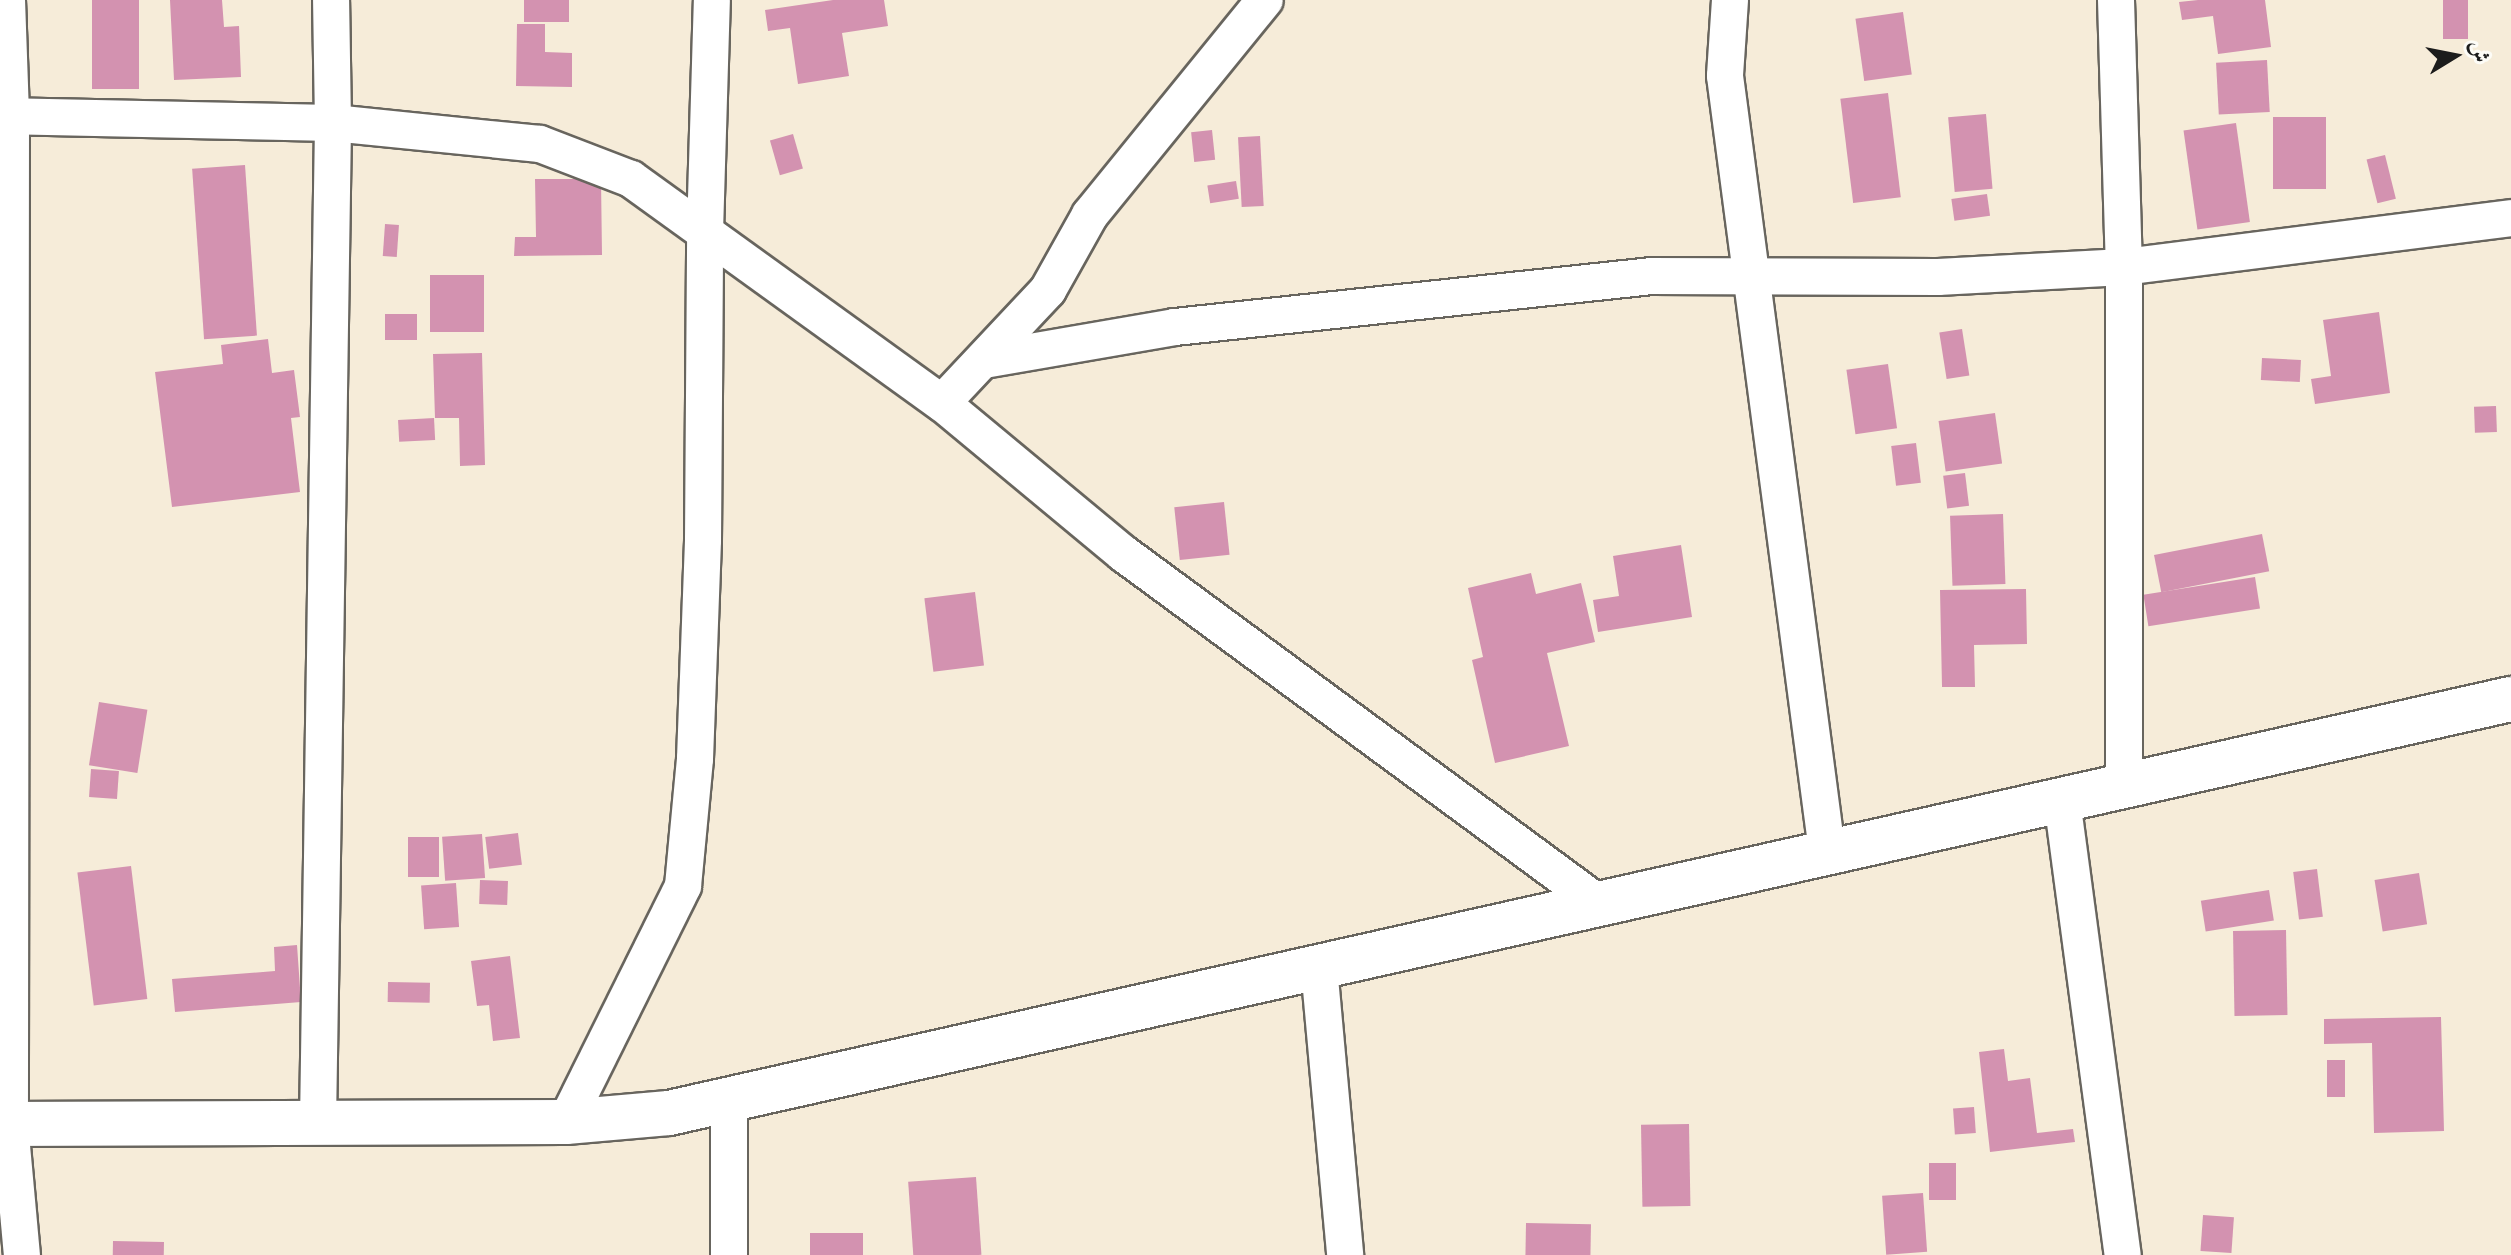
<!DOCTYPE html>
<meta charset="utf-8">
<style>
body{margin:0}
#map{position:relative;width:2511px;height:1255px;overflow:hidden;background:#f6ecd9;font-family:"Old Standard TT",Amiri,serif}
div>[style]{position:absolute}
.building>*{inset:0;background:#d392b0;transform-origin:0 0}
.roads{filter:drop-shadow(2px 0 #68655e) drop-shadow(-2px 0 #68655e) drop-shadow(0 2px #68655e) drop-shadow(0 -2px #68655e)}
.minor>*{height:36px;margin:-18px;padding:0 18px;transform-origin:18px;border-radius:18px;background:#fff}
.primary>*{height:44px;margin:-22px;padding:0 22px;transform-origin:22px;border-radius:22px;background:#fff}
span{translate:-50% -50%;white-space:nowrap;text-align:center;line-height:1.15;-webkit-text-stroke:8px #fdfcf7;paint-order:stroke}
.north{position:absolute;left:2415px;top:16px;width:80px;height:80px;-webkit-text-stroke:6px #fdfcf7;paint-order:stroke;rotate:80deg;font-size:22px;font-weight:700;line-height:32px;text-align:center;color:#1c1c1c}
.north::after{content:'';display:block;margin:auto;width:28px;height:36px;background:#1c1c1c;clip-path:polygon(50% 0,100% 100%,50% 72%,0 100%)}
</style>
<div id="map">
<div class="building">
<i style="left:92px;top:0;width:47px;height:89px"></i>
<i style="clip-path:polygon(170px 0,222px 0,224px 27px,239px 26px,241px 77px,174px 80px)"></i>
<i style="left:524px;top:0;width:45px;height:22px"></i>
<i style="clip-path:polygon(833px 0,884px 0,888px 26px,842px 33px,849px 76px,798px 84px,790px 28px,768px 31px,765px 10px)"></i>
<i style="clip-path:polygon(2198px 0,2265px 0,2271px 47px,2218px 54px,2213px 16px,2182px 20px,2179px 2px)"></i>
<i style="left:2443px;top:0;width:25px;height:39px"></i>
<i style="left:1903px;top:12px;width:63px;height:48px;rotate:82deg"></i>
<i style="clip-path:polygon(517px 24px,545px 24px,545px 52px,572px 53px,572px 87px,516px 86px)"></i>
<i style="left:2267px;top:60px;width:52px;height:51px;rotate:87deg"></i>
<i style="left:1888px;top:93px;width:105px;height:48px;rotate:83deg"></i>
<i style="left:1986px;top:114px;width:75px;height:38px;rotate:85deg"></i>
<i style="left:2273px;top:117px;width:53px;height:72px"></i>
<i style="left:2236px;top:123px;width:100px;height:53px;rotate:82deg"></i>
<i style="left:1212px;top:130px;width:30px;height:21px;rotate:84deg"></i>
<i style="left:793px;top:134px;width:36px;height:24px;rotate:74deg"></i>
<i style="left:1260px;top:136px;width:70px;height:22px;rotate:87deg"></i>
<i style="left:2385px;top:155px;width:45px;height:19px;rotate:76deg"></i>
<i style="left:245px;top:165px;width:171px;height:53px;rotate:86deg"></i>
<i style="clip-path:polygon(535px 179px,601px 179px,602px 255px,514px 256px,515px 237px,536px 237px)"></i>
<i style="left:1236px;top:181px;width:18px;height:29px;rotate:81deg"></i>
<i style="left:1987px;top:194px;width:22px;height:36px;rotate:82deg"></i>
<i style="left:385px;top:224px;width:14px;height:32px;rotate:4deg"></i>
<i style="left:430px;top:275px;width:54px;height:57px"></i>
<i style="clip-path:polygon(2379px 312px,2390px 393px,2315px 404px,2311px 379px,2331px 376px,2323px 320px)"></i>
<i style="left:385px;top:314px;width:32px;height:26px"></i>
<i style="left:1962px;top:329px;width:47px;height:23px;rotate:81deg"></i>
<i style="clip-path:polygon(268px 339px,272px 373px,294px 370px,300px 417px,291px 418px,300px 492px,172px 507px,155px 372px,223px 364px,221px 345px)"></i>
<i style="clip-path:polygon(482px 353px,485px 465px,460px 466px,459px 418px,435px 418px,433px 354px)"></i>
<i style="left:2262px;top:358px;width:39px;height:22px;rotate:3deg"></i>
<i style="left:1888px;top:364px;width:65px;height:42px;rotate:82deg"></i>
<i style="left:2496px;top:406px;width:26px;height:22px;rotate:88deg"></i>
<i style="left:1995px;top:413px;width:51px;height:57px;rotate:82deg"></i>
<i style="left:434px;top:418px;width:22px;height:36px;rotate:87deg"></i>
<i style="left:1916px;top:443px;width:40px;height:25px;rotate:83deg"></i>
<i style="left:1965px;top:473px;width:33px;height:22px;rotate:83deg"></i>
<i style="left:1224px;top:502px;width:53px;height:50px;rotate:84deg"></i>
<i style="left:2003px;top:514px;width:70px;height:53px;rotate:88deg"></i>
<i style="left:2262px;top:534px;width:38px;height:110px;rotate:79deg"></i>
<i style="clip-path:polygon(1681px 545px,1692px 617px,1598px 632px,1593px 600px,1619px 596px,1613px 556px)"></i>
<i style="clip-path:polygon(1531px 573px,1536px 594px,1581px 583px,1595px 642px,1547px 653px,1569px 746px,1495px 763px,1472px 660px,1483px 657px,1468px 588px)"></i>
<i style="left:2255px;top:577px;width:32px;height:113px;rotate:81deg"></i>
<i style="clip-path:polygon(2026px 589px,2027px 644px,1974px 645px,1975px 687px,1942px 687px,1940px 590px)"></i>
<i style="left:975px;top:592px;width:74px;height:51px;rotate:83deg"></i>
<i style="left:99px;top:702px;width:49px;height:64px;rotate:9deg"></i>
<i style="left:91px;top:769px;width:28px;height:28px;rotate:4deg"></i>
<i style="left:518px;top:833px;width:32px;height:33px;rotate:83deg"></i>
<i style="left:482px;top:834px;width:44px;height:40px;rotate:86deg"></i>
<i style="left:408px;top:837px;width:31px;height:40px"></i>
<i style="left:131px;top:866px;width:134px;height:54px;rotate:83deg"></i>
<i style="left:2317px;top:869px;width:48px;height:24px;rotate:83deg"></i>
<i style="left:2419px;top:873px;width:52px;height:45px;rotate:81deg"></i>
<i style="left:480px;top:880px;width:28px;height:24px;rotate:2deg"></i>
<i style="left:456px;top:883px;width:44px;height:35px;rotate:86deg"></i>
<i style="left:2269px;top:890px;width:31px;height:69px;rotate:81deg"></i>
<i style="left:2286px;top:930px;width:85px;height:53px;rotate:89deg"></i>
<i style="clip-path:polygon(297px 945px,301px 1002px,175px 1012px,172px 979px,275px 971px,274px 947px)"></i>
<i style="clip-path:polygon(510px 956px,520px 1038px,493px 1041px,489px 1005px,477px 1006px,471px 961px)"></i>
<i style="left:388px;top:982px;width:42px;height:20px;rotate:1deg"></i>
<i style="clip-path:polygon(2441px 1017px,2444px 1131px,2374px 1133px,2372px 1043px,2324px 1044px,2324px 1019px)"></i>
<i style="clip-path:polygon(2004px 1049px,2008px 1081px,2030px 1078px,2037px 1133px,2073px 1129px,2075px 1142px,1990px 1152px,1979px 1052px)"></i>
<i style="left:2327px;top:1060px;width:18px;height:37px"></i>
<i style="left:1974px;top:1107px;width:26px;height:21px;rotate:86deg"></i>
<i style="left:1689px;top:1124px;width:82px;height:48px;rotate:89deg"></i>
<i style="left:1929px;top:1163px;width:27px;height:37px"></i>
<i style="left:976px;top:1177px;width:78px;height:68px;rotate:86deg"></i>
<i style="left:1923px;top:1193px;width:59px;height:41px;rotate:86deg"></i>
<i style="left:2203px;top:1215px;width:31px;height:36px;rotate:4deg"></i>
<i style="left:1526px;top:1223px;width:65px;height:32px;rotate:1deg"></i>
<i style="left:810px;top:1233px;width:53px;height:22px"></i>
<i style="left:113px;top:1241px;width:51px;height:14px;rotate:1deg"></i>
</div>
<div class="roads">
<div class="minor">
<i style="left:7px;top:0;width:116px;rotate:88deg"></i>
<i style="left:11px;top:116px;width:1008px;rotate:90.06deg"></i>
<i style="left:10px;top:1124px;width:132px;rotate:84.8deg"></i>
<i style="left:1730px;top:0;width:76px;rotate:93.8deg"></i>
<i style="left:1725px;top:76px;width:782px;rotate:82.5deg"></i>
<i style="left:2116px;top:0;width:267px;rotate:88.3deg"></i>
<i style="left:2124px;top:267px;width:519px;rotate:90deg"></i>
<i style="left:0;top:116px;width:333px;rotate:1.2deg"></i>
<i style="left:333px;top:123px;width:208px;rotate:5.8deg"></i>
<i style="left:540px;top:144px;width:97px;rotate:21deg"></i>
<i style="left:631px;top:179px;width:383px;rotate:35.8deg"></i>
<i style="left:942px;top:403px;width:236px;rotate:39.7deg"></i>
<i style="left:1124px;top:554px;width:589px;rotate:36.36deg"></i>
<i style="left:984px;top:360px;width:194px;rotate:-9.8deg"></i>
<i style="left:1175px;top:327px;width:479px;rotate:-6.1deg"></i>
<i style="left:1651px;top:276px;width:287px;rotate:0.2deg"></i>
<i style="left:1938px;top:277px;width:186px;rotate:-3.1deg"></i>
<i style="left:2124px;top:267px;width:390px;rotate:-7.2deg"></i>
<i style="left:942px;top:403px;width:155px;rotate:-46.8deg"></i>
<i style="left:1048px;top:290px;width:86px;rotate:-60.8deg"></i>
<i style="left:1090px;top:215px;width:277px;rotate:-50.9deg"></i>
<i style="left:2062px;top:800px;width:459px;rotate:82.4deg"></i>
<i style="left:1319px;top:967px;width:289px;rotate:84.8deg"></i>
<i style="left:566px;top:1122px;width:263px;rotate:-63.6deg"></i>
<i style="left:683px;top:886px;width:128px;rotate:-84.6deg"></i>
<i style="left:695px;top:759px;width:219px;rotate:-87.9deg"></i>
<i style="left:703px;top:540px;width:308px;rotate:-89.6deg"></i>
<i style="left:705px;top:232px;width:232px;rotate:-88.3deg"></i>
<i style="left:318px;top:1124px;width:1001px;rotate:-89.14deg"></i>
<i style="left:333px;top:123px;width:123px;rotate:-90.9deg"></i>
<i style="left:729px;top:1255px;width:156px;rotate:-90deg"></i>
</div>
<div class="primary">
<i style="left:0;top:1124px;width:566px;rotate:-0.2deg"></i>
<i style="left:566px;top:1122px;width:103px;rotate:-5deg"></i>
<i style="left:669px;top:1113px;width:1888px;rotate:-12.67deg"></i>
</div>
</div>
<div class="north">ش</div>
</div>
